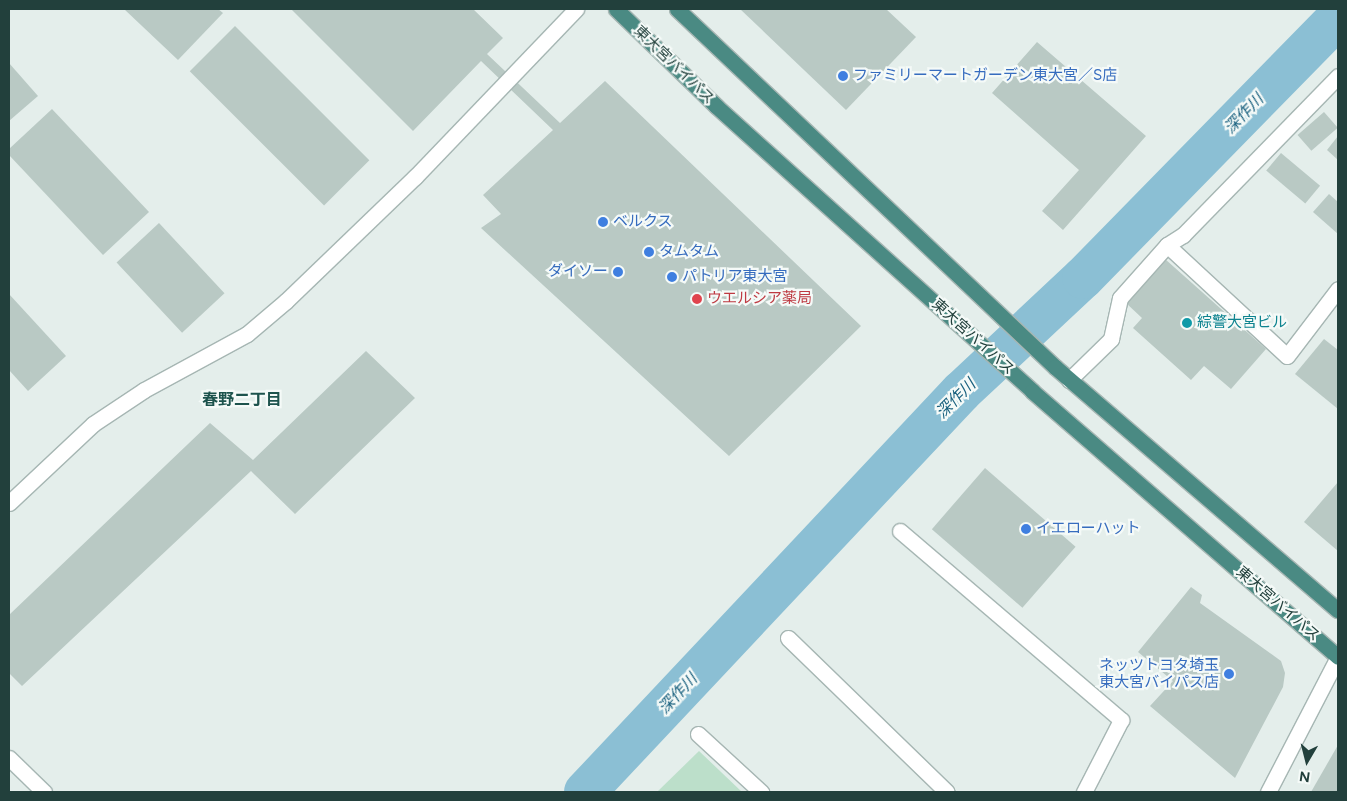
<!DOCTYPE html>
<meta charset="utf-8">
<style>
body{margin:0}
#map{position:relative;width:1347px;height:801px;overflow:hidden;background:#e4eeeb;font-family:Figtree,"Noto Sans JP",sans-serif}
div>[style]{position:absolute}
.green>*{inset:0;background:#bcdfca}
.river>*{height:42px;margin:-21px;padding:0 21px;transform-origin:21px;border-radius:21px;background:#8bbfd4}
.building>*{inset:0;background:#b9c9c4;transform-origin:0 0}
.roads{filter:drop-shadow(1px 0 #a6b6b3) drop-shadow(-1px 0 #a6b6b3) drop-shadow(0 1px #a6b6b3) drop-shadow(0 -1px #a6b6b3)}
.minor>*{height:15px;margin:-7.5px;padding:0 7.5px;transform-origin:7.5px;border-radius:7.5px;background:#fff}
.tertiary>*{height:15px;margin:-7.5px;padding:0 7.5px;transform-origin:7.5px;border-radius:7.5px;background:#fff}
.trunk>*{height:15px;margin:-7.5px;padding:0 7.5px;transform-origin:7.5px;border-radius:7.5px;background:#4a8a83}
.dots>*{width:14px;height:14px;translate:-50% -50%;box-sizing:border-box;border:2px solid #f5faf8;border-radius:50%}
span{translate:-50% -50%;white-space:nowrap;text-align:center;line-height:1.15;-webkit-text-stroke:4.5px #f5faf8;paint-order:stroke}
.street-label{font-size:15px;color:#22403c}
.shop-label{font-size:15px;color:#366cbe}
.left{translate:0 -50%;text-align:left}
.right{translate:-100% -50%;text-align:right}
.health-label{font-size:15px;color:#be3a42}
.culture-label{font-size:15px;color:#0d838f}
.water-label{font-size:16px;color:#1a617f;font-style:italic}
.neighbourhood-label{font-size:16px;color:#1d534d;font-weight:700}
.frame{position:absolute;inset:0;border:10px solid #22403c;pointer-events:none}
.north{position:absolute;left:1282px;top:736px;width:50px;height:50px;-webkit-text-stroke:4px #f5faf8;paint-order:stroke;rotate:188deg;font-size:14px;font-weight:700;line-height:20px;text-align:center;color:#22403c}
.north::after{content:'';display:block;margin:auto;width:18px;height:22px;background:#22403c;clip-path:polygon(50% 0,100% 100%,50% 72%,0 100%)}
</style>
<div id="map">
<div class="green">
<i style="clip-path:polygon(699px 751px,742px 792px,657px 792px)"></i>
</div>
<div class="river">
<i style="left:585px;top:792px;width:549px;rotate:-46.77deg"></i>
<i style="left:961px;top:392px;width:167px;rotate:-43.1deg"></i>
<i style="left:1083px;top:278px;width:364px;rotate:-45.6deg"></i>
</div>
<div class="building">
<i style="clip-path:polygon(124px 9px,218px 9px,223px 13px,178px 60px)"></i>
<i style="clip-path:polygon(291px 9px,473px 9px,503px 38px,487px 54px,560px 123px,605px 81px,861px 326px,729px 456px,481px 228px,501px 214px,483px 195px,553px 130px,481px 61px,413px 131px)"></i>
<i style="clip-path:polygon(740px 9px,886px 9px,916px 37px,846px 110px)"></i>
<i style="left:235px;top:26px;width:190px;height:64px;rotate:45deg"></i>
<i style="clip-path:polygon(1037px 42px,1146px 136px,1063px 230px,1042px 211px,1079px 170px,992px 93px)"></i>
<i style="clip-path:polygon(9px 63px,38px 96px,9px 121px)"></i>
<i style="clip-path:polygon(52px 109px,149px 212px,103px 255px,9px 155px,9px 149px)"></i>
<i style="left:1324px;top:112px;width:21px;height:35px;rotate:49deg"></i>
<i style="clip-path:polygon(1338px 136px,1338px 160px,1327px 150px)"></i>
<i style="left:1281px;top:153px;width:51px;height:23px;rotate:40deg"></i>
<i style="clip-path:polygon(1329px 194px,1338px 202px,1338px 234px,1313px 212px)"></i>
<i style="left:159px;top:223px;width:96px;height:58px;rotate:47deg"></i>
<i style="clip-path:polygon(1165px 259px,1266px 349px,1231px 389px,1204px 366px,1191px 380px,1133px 328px,1142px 318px,1126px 303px)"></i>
<i style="clip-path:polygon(9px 294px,66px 356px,28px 391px,9px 370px)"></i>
<i style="clip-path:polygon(1324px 339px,1338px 350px,1338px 409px,1295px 374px)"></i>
<i style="clip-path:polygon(366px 351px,415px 398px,295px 514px,251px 471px,22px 686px,9px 673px,9px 615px,210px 423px,253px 460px)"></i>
<i style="left:985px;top:468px;width:120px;height:81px;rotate:41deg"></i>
<i style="clip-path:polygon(1338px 482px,1338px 551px,1304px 522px)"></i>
<i style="clip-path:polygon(1191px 587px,1202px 595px,1200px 603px,1281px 661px,1285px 673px,1283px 687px,1235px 778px,1150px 706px,1173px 681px,1138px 652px)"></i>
<i style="clip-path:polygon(1338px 745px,1338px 792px,1311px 792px)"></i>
</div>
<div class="roads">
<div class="minor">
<i style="left:1167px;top:245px;width:163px;rotate:42.8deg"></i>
<i style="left:1287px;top:356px;width:84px;rotate:-52.7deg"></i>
<i style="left:1069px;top:380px;width:59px;rotate:-44.3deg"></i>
<i style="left:1111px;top:339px;width:42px;rotate:-77.6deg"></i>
<i style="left:1120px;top:298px;width:71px;rotate:-48.4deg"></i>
<i style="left:1167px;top:245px;width:19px;rotate:-32deg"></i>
<i style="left:1183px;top:235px;width:222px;rotate:-45.7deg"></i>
<i style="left:900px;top:531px;width:291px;rotate:40.5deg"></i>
<i style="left:1121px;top:720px;width:81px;rotate:117.2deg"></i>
<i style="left:788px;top:638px;width:221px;rotate:44.1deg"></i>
<i style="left:698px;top:734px;width:86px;rotate:42.6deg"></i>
</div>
<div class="tertiary">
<i style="left:9px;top:503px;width:115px;rotate:-43.2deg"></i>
<i style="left:93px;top:424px;width:61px;rotate:-33.7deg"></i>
<i style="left:144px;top:390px;width:117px;rotate:-28.5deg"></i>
<i style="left:247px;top:334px;width:51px;rotate:-40.2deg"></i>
<i style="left:286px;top:301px;width:179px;rotate:-43.9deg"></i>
<i style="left:415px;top:177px;width:233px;rotate:-46.2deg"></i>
<i style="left:9px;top:758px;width:49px;rotate:44.2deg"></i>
<i style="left:1268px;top:792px;width:152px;rotate:-62.6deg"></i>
</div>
<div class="trunk">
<i style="left:616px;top:9px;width:139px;rotate:44.1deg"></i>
<i style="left:716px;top:106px;width:426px;rotate:42deg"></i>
<i style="left:1032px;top:391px;width:405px;rotate:41deg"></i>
<i style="left:677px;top:9px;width:521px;rotate:43.44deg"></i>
<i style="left:1055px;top:367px;width:373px;rotate:40.7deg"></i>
</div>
</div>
<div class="dots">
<i style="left:843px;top:76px;background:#3f7fe0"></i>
<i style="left:603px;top:222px;background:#3f7fe0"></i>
<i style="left:649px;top:252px;background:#3f7fe0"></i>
<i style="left:618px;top:272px;background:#3f7fe0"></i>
<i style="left:672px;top:277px;background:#3f7fe0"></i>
<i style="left:697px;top:299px;background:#e0444e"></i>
<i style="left:1187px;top:323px;background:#0f9aa8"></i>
<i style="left:1026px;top:529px;background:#3f7fe0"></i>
<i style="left:1229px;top:674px;background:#3f7fe0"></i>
</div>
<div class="street-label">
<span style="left:674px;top:65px;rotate:44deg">東大宮バイパス</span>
<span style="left:973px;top:337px;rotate:42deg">東大宮バイパス</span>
<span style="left:1278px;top:604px;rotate:41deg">東大宮バイパス</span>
</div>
<div class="shop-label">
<span class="left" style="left:853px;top:76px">ファミリーマートガーデン東大宮／S店</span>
<span class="left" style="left:613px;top:222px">ベルクス</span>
<span class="left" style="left:659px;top:252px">タムタム</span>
<span class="right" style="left:608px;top:272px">ダイソー</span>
<span class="left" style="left:682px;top:277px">パトリア東大宮</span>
<span class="left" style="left:1036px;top:529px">イエローハット</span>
<span class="right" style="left:1219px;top:674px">ネッツトヨタ埼玉<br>東大宮バイパス店</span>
</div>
<div class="health-label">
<span class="left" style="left:707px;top:299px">ウエルシア薬局</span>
</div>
<div class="culture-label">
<span class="left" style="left:1197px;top:323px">綜警大宮ビル</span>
</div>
<div class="water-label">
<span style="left:1244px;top:114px;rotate:-46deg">深作川</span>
<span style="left:956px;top:399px;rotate:-45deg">深作川</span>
<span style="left:678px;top:694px;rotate:-47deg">深作川</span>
</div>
<div class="neighbourhood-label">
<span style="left:242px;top:400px">春野二丁目</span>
</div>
<div class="frame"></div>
<div class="north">N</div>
</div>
